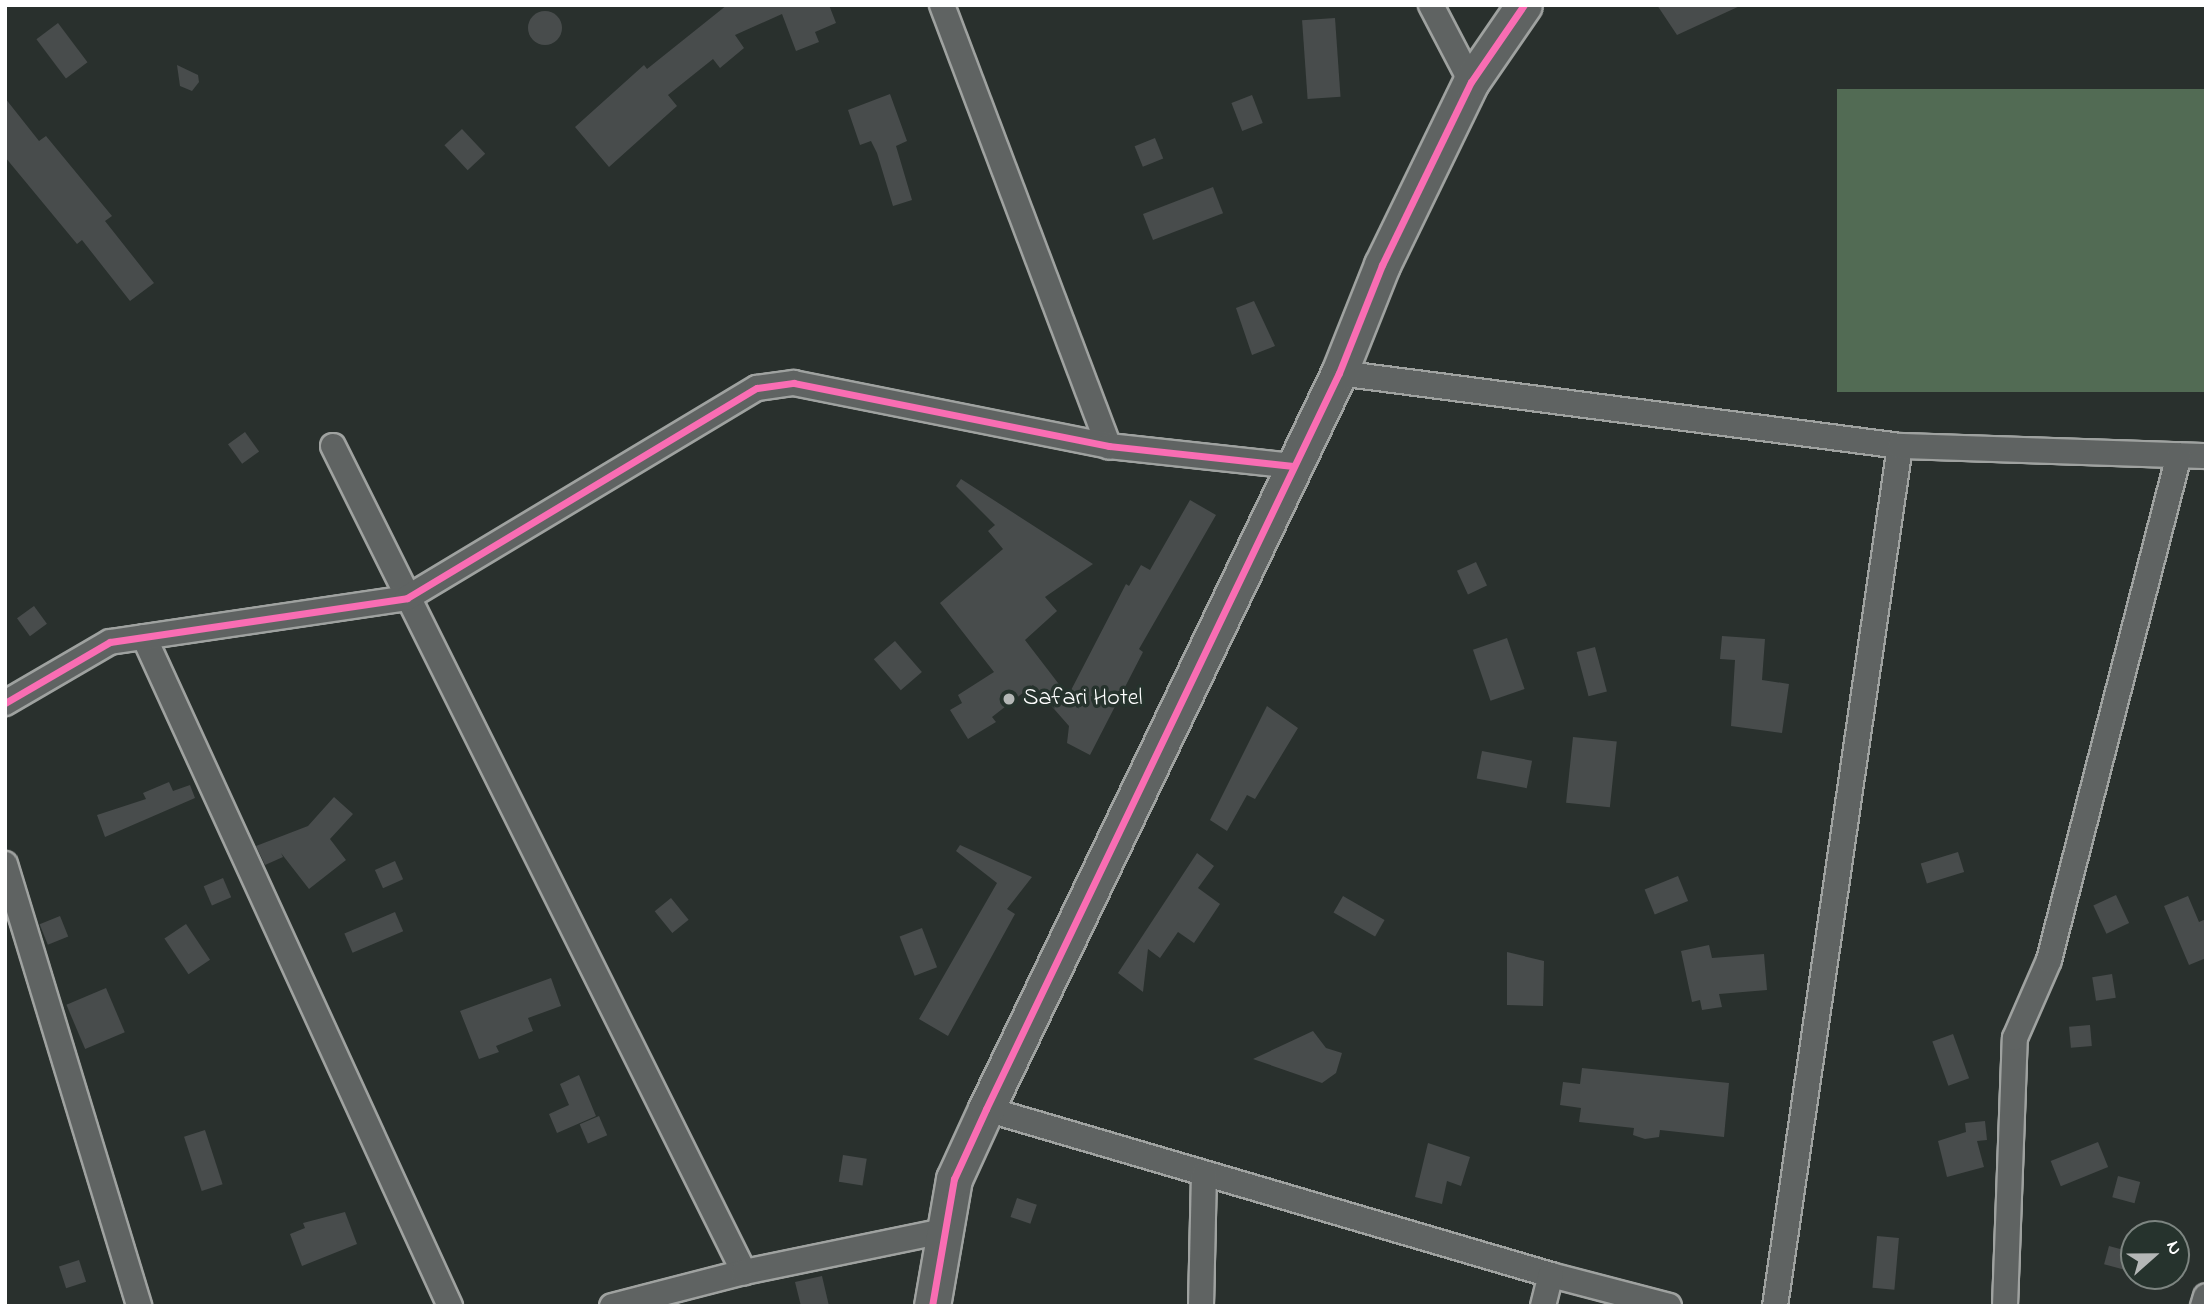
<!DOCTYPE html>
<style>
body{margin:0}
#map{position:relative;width:2211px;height:1311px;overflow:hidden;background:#29302d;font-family:"Indie Flower",sans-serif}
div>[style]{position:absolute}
.green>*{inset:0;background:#526b54;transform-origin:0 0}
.building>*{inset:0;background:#484c4c;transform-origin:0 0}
.round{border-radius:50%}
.roads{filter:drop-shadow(2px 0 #9fa2a0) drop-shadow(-2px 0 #9fa2a0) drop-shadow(0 2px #9fa2a0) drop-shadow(0 -2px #9fa2a0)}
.street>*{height:24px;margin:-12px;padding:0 12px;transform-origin:12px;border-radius:12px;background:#5f6362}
.secondary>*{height:35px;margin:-17.5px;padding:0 17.5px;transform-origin:17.5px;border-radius:17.5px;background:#5f6362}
.cycleway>*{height:7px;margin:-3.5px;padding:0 3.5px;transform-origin:3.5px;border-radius:3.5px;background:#f96db3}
.dots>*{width:19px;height:19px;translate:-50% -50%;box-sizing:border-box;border:4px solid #26332d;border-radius:50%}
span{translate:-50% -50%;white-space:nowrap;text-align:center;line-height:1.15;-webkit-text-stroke:7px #26332d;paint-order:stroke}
.poi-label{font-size:24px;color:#fff}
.left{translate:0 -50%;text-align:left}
.frame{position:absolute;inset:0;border:7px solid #fff;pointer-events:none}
.north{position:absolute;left:2120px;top:1220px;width:70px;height:70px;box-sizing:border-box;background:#26332d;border:2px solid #7d8581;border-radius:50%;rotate:69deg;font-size:19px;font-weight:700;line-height:28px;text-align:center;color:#fff}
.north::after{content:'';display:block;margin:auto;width:24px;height:32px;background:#b4b7b6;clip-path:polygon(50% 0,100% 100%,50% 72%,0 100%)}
</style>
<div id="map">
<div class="green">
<i style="left:2206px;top:89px;width:303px;height:369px;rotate:90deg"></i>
</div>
<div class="building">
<i style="clip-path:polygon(727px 5px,829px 5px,836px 23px,815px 32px,819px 42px,796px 51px,782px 14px,735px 35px,744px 48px,720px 68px,713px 59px,668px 95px,677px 106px,609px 167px,575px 127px,644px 65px,647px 69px)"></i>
<i style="clip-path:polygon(1657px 5px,1742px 5px,1677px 35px)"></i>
<i class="round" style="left:528px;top:11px;width:34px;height:34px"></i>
<i style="left:1335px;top:18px;width:79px;height:33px;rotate:86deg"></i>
<i style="left:58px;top:23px;width:49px;height:27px;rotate:53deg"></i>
<i style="clip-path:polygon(177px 65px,198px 75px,199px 82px,192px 91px,180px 86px)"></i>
<i style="clip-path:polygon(890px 94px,907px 141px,896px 146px,912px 200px,893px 206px,877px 153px,871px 141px,860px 145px,848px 110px)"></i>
<i style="left:1252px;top:95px;width:30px;height:22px;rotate:69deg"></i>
<i style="clip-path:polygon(5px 98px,39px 141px,46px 136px,112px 216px,105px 221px,154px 283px,130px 301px,82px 240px,77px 244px,5px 157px)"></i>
<i style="left:462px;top:129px;width:34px;height:24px;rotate:47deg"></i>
<i style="left:1155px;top:138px;width:22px;height:22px;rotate:68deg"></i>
<i style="left:1213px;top:187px;width:28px;height:75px;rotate:69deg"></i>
<i style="clip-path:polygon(1254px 301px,1275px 346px,1252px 355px,1236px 308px)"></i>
<i style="left:245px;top:432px;width:24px;height:21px;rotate:54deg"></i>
<i style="clip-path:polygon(961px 479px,1093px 564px,1045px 597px,1057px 611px,1025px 640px,1068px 696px,1126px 584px,1129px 586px,1141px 565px,1150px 570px,1190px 500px,1216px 515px,1139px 649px,1143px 652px,1090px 755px,1067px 743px,1069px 726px,1033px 685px,992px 717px,996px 722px,968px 739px,950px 710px,962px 703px,958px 695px,994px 672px,940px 603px,1003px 549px,988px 531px,995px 525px,956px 486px)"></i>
<i style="left:1476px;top:562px;width:26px;height:21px;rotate:65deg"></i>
<i style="left:34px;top:606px;width:22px;height:21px;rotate:54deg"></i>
<i style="clip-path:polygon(1722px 636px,1765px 639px,1762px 680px,1789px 684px,1782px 733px,1731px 726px,1735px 660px,1720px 659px)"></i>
<i style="left:1507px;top:638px;width:54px;height:36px;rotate:71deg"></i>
<i style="left:895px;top:641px;width:41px;height:28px;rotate:49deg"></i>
<i style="left:1595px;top:647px;width:46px;height:19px;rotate:75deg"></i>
<i style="clip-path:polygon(1267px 706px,1298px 728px,1255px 799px,1247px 795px,1227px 831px,1210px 820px)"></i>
<i style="left:1573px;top:737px;width:44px;height:66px;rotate:6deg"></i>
<i style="left:1482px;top:751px;width:51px;height:28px;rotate:11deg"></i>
<i style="clip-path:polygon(169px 782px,173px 791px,190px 785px,195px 798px,105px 837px,97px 815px,146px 799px,143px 793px)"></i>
<i style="clip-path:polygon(334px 797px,353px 814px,330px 839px,346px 860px,309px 889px,281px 853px,283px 857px,265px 865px,256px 846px,308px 826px)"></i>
<i style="clip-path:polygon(960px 845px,1032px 877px,1007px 909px,1015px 914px,948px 1036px,919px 1019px,997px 883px,956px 851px)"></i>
<i style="left:1958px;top:852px;width:21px;height:39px;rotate:73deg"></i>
<i style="clip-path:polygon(1197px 853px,1214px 866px,1198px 888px,1220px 904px,1194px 943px,1178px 932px,1160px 958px,1148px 949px,1143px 992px,1118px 973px)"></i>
<i style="left:395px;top:861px;width:20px;height:22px;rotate:66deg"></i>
<i style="left:1678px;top:876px;width:27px;height:36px;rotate:68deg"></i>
<i style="left:223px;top:878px;width:21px;height:21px;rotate:67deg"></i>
<i style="left:2116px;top:895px;width:31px;height:25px;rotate:65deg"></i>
<i style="left:1343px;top:896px;width:48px;height:19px;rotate:30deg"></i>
<i style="clip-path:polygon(2188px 896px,2199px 922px,2206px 919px,2206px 958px,2189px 965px,2164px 906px)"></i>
<i style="left:671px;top:898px;width:28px;height:21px;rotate:51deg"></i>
<i style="left:395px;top:912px;width:21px;height:55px;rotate:67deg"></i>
<i style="left:60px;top:916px;width:22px;height:22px;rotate:68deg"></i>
<i style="left:186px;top:924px;width:43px;height:26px;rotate:56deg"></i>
<i style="left:922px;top:928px;width:42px;height:24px;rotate:69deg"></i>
<i style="clip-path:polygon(1709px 945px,1712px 958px,1764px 954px,1767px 990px,1719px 994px,1722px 1007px,1702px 1010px,1700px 1000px,1692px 1002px,1681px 951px)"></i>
<i style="clip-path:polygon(1507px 952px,1544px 961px,1543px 1006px,1507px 1005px)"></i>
<i style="left:2112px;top:974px;width:24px;height:20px;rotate:81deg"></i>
<i style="clip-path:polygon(551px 978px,561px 1006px,528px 1018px,533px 1031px,496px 1046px,499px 1052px,479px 1059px,460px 1011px)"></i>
<i style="left:106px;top:988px;width:48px;height:43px;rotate:67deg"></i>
<i style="left:2090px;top:1025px;width:21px;height:21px;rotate:85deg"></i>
<i style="clip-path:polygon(1313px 1031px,1326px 1048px,1342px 1053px,1336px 1073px,1322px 1083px,1253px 1059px)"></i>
<i style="left:1953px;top:1034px;width:47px;height:22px;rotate:70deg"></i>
<i style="clip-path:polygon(1582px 1068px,1729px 1083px,1724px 1137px,1660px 1130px,1659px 1137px,1645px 1139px,1633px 1135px,1634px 1128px,1579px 1122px,1581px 1108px,1560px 1105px,1563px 1082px,1580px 1084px)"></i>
<i style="clip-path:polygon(579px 1075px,596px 1116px,557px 1133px,549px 1114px,569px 1105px,560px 1084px)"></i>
<i style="left:599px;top:1116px;width:21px;height:21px;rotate:67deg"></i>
<i style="clip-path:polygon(1985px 1121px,1987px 1140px,1977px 1141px,1984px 1167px,1947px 1177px,1938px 1141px,1966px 1132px,1965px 1123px)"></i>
<i style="left:205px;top:1130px;width:57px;height:22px;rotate:72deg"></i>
<i style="left:2098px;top:1142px;width:27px;height:51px;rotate:68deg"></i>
<i style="clip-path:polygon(1428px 1143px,1470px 1157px,1461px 1186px,1447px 1181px,1442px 1204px,1415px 1197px)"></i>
<i style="left:843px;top:1155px;width:24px;height:27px;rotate:9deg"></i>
<i style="left:2118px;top:1176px;width:23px;height:22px;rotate:15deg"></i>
<i style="left:1017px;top:1198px;width:21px;height:20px;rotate:19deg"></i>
<i style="clip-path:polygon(345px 1212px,357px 1244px,302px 1266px,290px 1234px,305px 1228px,303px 1223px)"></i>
<i style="left:1877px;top:1236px;width:22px;height:52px;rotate:5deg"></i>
<i style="left:2109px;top:1246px;width:24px;height:19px;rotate:15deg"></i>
<i style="left:79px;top:1260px;width:23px;height:21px;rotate:72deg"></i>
<i style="clip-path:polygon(822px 1276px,829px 1306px,801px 1306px,795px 1282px)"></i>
</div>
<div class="roads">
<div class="street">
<i style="left:942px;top:5px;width:472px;rotate:69.3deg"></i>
<i style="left:1431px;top:5px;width:87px;rotate:62.5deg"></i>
<i style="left:1339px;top:373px;width:566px;rotate:7.41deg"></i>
<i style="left:333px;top:446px;width:923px;rotate:63.55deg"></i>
<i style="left:144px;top:637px;width:736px;rotate:65.42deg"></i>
<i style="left:5px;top:703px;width:121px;rotate:-30.2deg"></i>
<i style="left:110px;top:642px;width:300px;rotate:-8.4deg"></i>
<i style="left:407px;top:598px;width:408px;rotate:-31deg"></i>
<i style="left:757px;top:388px;width:37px;rotate:-8deg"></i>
<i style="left:794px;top:383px;width:321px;rotate:11.3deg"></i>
<i style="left:1109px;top:446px;width:184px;rotate:6.2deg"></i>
<i style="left:5px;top:864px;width:462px;rotate:73.1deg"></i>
<i style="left:986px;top:1109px;width:589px;rotate:16.37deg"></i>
<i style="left:1551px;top:1275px;width:122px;rotate:14.7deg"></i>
<i style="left:612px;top:1306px;width:136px;rotate:-14.4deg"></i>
<i style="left:744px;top:1272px;width:204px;rotate:-11.6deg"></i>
<i style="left:1201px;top:1306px;width:132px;rotate:-88.7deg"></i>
<i style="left:1543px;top:1306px;width:32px;rotate:-76deg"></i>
<i style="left:1775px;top:1306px;width:869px;rotate:-81.73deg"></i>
<i style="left:1900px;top:446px;width:306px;rotate:1.9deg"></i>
<i style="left:2005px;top:1306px;width:268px;rotate:-87.9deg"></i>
<i style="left:2015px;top:1038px;width:85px;rotate:-66.4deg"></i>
<i style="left:2049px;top:960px;width:521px;rotate:-75.56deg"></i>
<i style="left:2203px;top:1306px;width:10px;rotate:-73deg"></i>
</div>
<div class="secondary">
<i style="left:932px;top:1306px;width:129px;rotate:-80.2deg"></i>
<i style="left:954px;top:1179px;width:77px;rotate:-65.4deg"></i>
<i style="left:986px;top:1109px;width:816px;rotate:-64.38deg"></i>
<i style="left:1339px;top:373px;width:116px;rotate:-68.3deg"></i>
<i style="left:1382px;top:265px;width:203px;rotate:-64.1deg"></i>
<i style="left:1471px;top:82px;width:93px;rotate:-55.5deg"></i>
</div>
</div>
<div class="cycleway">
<i style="left:5px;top:703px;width:121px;rotate:-30.2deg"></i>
<i style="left:110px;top:642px;width:300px;rotate:-8.4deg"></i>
<i style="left:407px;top:598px;width:408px;rotate:-31deg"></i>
<i style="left:757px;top:388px;width:37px;rotate:-8deg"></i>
<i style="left:794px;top:383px;width:321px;rotate:11.3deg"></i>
<i style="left:1109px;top:446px;width:184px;rotate:6.2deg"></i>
<i style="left:932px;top:1306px;width:129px;rotate:-80.2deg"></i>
<i style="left:954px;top:1179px;width:77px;rotate:-65.4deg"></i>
<i style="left:986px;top:1109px;width:816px;rotate:-64.38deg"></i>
<i style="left:1339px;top:373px;width:116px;rotate:-68.3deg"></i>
<i style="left:1382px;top:265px;width:203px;rotate:-64.1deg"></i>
<i style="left:1471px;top:82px;width:93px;rotate:-55.5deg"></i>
</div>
<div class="dots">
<i style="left:1009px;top:699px;background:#b4b7b6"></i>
</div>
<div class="poi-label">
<span class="left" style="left:1023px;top:699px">Safari Hotel</span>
</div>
<div class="frame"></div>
<div class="north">N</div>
</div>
